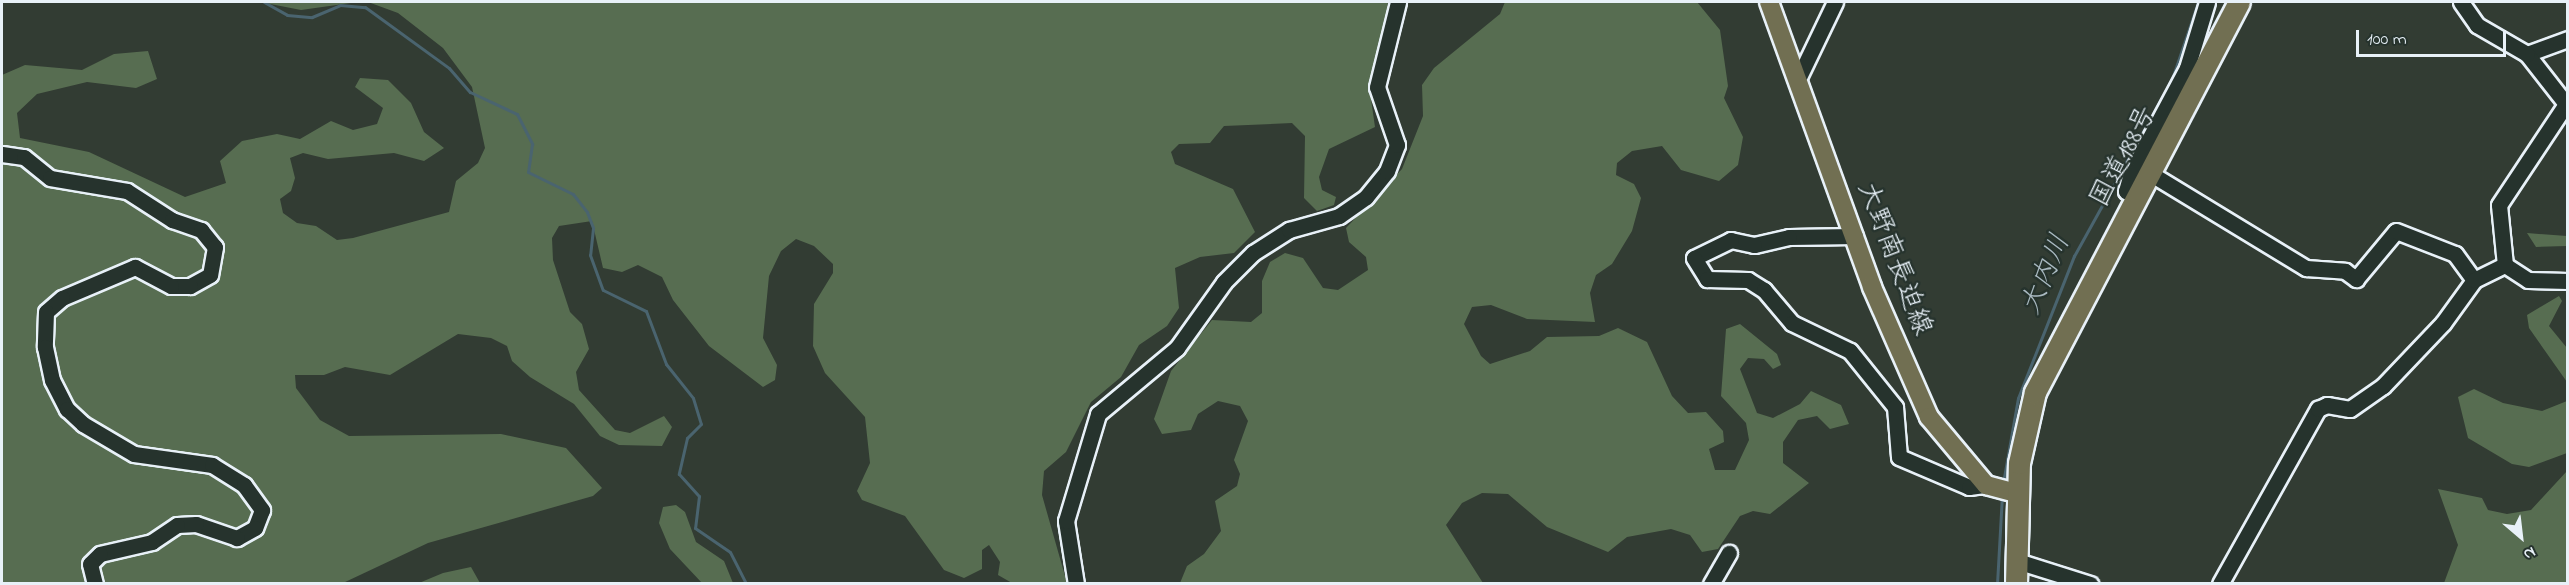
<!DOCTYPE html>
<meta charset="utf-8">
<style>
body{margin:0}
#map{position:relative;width:2569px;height:585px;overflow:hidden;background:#323c33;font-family:"Indie Flower","Klee One",sans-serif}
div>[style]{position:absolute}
.green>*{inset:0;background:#576d51}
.stream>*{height:3px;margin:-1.5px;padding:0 1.5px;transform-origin:1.5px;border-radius:1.5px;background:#4a646f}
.roads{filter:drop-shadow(2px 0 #e8f1f8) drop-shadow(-2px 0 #e8f1f8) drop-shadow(0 2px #e8f1f8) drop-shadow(0 -2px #e8f1f8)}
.minor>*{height:15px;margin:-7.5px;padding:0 7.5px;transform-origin:7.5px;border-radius:7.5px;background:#26332d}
.major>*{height:18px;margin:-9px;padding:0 9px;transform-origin:9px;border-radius:9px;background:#716f52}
.highway>*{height:21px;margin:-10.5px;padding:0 10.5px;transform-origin:10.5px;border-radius:10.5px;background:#716f52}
span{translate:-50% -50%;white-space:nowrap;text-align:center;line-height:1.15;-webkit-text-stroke:5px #26332d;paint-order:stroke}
.street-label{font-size:27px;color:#e8f1f8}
.water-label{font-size:28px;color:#a9b9c1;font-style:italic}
.frame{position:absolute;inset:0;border:3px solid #e8f1f8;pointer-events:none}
.north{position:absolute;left:2491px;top:507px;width:60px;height:60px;-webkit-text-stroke:4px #26332d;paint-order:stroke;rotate:152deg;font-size:16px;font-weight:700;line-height:24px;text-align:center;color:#e8f1f8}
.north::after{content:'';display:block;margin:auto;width:21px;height:27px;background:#e8f1f8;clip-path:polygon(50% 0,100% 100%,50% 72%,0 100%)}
.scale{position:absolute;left:2356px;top:30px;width:150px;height:27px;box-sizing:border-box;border:3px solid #e8f1f8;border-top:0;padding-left:8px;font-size:18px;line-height:21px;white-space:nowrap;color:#e8f1f8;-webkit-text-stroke:4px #26332d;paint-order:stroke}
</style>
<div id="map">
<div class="green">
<i style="clip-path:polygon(260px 2px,358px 2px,301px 10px)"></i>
<i style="clip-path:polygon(368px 2px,1388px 2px,1384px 43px,1369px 85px,1375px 127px,1329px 149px,1319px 177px,1322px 190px,1336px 197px,1334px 205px,1317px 211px,1304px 198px,1305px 136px,1292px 123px,1224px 126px,1210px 143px,1179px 144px,1171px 152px,1175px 164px,1233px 189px,1255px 232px,1234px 253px,1200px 257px,1175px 268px,1179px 308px,1167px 326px,1139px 345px,1121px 377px,1091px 402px,1066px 452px,1044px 471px,1042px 495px,1067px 583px,1012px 583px,998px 575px,1000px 562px,989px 545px,982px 550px,982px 569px,964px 578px,944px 570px,905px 516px,862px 500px,857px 491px,870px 463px,865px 417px,825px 373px,813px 346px,814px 304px,833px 273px,833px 264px,814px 246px,796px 239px,781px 251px,769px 276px,763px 338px,777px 365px,775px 380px,763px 387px,709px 346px,673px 300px,662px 277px,638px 265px,622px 272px,603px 268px,592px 221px,559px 226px,552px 238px,553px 260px,570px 312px,582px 324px,589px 349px,576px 372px,579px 390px,615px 430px,630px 433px,664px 416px,672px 427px,662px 446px,619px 445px,600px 436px,574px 404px,530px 377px,512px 361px,507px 346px,491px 338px,458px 334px,390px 375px,345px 367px,324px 375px,295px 375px,296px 388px,320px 420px,349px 436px,501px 434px,566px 448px,602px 488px,593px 496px,428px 543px,343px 583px,2px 584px,2px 75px,25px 65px,82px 70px,114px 54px,148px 51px,157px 79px,136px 88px,87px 82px,37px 94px,17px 113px,20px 138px,89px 152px,185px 197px,226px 183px,220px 161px,242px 141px,277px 134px,300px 139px,331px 121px,353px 130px,377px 124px,383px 108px,355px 87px,360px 78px,388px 80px,411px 103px,424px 132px,444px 148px,424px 161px,394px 153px,328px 159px,303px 153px,290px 158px,295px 178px,291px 191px,280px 199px,283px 213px,297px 223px,316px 226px,337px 240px,353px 238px,449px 212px,456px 181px,478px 163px,485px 148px,472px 87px,443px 48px,398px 13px)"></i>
<i style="clip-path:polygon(1505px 2px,1697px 2px,1720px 30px,1728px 86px,1724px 98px,1743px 137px,1738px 165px,1719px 181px,1681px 170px,1662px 146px,1632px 151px,1617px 163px,1616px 175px,1634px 184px,1641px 198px,1632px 231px,1612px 264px,1596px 275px,1590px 293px,1595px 322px,1527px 319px,1491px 305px,1472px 307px,1464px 324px,1481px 356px,1490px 364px,1530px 351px,1547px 337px,1599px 336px,1618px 328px,1647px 342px,1672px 396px,1688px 413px,1706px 412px,1723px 431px,1724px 442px,1709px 449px,1715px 470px,1735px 470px,1749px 440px,1746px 423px,1721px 396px,1726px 329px,1740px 324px,1777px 354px,1781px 365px,1773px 369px,1764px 359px,1748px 358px,1740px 369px,1757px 413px,1773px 418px,1800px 404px,1811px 391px,1841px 405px,1849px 424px,1830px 429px,1817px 416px,1798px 420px,1783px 442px,1783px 463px,1809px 483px,1770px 514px,1753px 511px,1740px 516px,1718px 549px,1702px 552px,1690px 535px,1671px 529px,1627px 537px,1608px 552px,1547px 527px,1508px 494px,1482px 493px,1462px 503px,1446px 525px,1483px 583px,1180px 583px,1187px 566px,1204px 554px,1221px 531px,1215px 501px,1237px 486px,1240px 474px,1234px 460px,1248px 421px,1240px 406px,1218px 401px,1198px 414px,1191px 430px,1162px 434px,1154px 419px,1171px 371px,1212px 320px,1251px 322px,1262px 313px,1262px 281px,1270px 262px,1285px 253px,1303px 258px,1323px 288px,1338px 290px,1368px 270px,1366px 257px,1349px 242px,1346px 228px,1402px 169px,1423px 116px,1422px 85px,1434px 68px,1500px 14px)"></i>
<i style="clip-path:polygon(2527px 233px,2567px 236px,2567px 246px,2536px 247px)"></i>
<i style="clip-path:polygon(2559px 296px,2562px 301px,2549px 326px,2567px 348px,2567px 382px,2529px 328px,2527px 315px)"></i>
<i style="clip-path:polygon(2474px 389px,2503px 403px,2542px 411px,2567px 401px,2567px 453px,2529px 467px,2512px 464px,2468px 438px,2458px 397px)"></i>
<i style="clip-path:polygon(2567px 471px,2567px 583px,2444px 583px,2458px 545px,2438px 489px,2482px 498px,2488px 510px,2507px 514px,2531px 510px)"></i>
<i style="clip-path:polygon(676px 505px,685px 512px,696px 542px,724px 561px,733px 583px,702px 583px,670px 549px,659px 523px,663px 507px)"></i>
<i style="clip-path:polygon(471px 567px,480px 583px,419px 583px,443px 573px)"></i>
</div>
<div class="stream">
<i style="left:264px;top:2px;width:26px;rotate:29deg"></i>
<i style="left:287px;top:15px;width:25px;rotate:5deg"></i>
<i style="left:312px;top:17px;width:30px;rotate:-23deg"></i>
<i style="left:340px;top:5px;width:25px;rotate:5deg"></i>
<i style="left:365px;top:7px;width:104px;rotate:36deg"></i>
<i style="left:449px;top:68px;width:32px;rotate:49deg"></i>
<i style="left:470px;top:92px;width:52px;rotate:25.1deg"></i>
<i style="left:517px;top:114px;width:34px;rotate:63deg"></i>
<i style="left:532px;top:144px;width:28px;rotate:98deg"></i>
<i style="left:528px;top:172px;width:50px;rotate:26.1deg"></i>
<i style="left:573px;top:194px;width:23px;rotate:52deg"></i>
<i style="left:587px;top:212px;width:17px;rotate:69deg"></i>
<i style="left:593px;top:228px;width:27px;rotate:96deg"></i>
<i style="left:590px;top:255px;width:37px;rotate:70deg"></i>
<i style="left:603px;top:290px;width:48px;rotate:26deg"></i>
<i style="left:646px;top:311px;width:57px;rotate:69.3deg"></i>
<i style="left:666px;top:364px;width:43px;rotate:51.5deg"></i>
<i style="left:693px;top:398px;width:27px;rotate:73deg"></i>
<i style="left:701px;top:424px;width:20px;rotate:135deg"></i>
<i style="left:687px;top:438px;width:37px;rotate:103deg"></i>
<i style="left:679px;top:474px;width:30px;rotate:48deg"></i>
<i style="left:699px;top:496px;width:32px;rotate:97deg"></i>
<i style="left:695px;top:528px;width:42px;rotate:34.4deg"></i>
<i style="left:730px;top:552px;width:36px;rotate:63deg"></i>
<i style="left:2003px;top:483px;width:86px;rotate:-80deg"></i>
<i style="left:2018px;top:398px;width:153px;rotate:-68.5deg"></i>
<i style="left:2074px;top:256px;width:202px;rotate:-61deg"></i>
<i style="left:2172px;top:79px;width:81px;rotate:-71.3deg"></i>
<i style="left:1997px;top:584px;width:89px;rotate:-86.8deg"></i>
</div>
<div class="roads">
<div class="minor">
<i style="left:2527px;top:54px;width:44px;rotate:-20.1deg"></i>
<i style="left:1800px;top:75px;width:81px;rotate:-64.4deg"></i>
<i style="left:2px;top:154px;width:22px;rotate:8deg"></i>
<i style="left:24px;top:157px;width:33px;rotate:39deg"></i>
<i style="left:50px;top:178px;width:78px;rotate:9.6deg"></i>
<i style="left:127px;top:191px;width:54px;rotate:32.8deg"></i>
<i style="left:172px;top:220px;width:31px;rotate:19deg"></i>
<i style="left:201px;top:230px;width:22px;rotate:51deg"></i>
<i style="left:215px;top:247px;width:28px;rotate:100deg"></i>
<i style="left:210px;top:275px;width:23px;rotate:151deg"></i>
<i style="left:190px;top:286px;width:19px;rotate:180deg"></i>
<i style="left:171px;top:286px;width:41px;rotate:-152.2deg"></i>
<i style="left:135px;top:267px;width:79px;rotate:157deg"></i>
<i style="left:62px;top:298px;width:21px;rotate:139deg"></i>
<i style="left:46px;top:312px;width:35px;rotate:92deg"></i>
<i style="left:45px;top:347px;width:34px;rotate:78deg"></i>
<i style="left:52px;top:380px;width:33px;rotate:63deg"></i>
<i style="left:67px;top:409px;width:22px;rotate:43deg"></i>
<i style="left:83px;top:424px;width:59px;rotate:30.5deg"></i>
<i style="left:134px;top:454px;width:79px;rotate:8deg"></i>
<i style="left:212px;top:465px;width:38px;rotate:32deg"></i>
<i style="left:244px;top:485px;width:31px;rotate:54deg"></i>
<i style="left:262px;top:510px;width:19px;rotate:111deg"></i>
<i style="left:255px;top:528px;width:21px;rotate:151deg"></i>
<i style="left:237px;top:538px;width:43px;rotate:-161.1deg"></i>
<i style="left:196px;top:524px;width:19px;rotate:177deg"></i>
<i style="left:177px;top:525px;width:30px;rotate:146deg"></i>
<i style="left:152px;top:542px;width:53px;rotate:167deg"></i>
<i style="left:100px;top:554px;width:14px;rotate:135deg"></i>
<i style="left:90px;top:564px;width:21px;rotate:76deg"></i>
<i style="left:2148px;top:172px;width:185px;rotate:31.3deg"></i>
<i style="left:2306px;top:268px;width:39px;rotate:4deg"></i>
<i style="left:2345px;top:271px;width:14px;rotate:36deg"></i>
<i style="left:2356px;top:279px;width:62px;rotate:-50.2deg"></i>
<i style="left:2396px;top:231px;width:63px;rotate:21.3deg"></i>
<i style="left:2455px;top:254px;width:32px;rotate:54deg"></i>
<i style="left:2135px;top:197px;width:11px;rotate:-146deg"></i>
<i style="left:2126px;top:191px;width:19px;rotate:-74deg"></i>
<i style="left:2131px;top:173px;width:119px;rotate:-61.9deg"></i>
<i style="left:2187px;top:68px;width:69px;rotate:-73.1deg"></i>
<i style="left:1855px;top:236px;width:66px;rotate:179.1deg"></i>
<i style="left:1789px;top:237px;width:36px;rotate:167deg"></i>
<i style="left:1754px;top:245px;width:24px;rotate:-168deg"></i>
<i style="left:1731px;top:240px;width:41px;rotate:154.1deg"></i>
<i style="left:1694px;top:258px;width:25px;rotate:58deg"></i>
<i style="left:1707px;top:279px;width:41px;rotate:1.4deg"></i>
<i style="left:1748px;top:280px;width:19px;rotate:32deg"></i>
<i style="left:1764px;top:290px;width:43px;rotate:49.7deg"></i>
<i style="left:1792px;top:323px;width:64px;rotate:25.8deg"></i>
<i style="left:1850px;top:351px;width:72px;rotate:51.2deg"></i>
<i style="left:1895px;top:407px;width:50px;rotate:85.4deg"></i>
<i style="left:1899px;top:457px;width:76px;rotate:23.2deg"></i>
<i style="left:1969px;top:487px;width:17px;rotate:-7deg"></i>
<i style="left:2505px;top:265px;width:27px;rotate:33deg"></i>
<i style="left:2528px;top:280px;width:40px;rotate:1.4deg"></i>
<i style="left:2017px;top:561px;width:77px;rotate:17.5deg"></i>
<i style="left:1076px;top:584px;width:64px;rotate:-99deg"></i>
<i style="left:1066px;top:521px;width:112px;rotate:-73.3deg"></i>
<i style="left:1098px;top:414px;width:103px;rotate:-39.9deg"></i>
<i style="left:1177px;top:348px;width:81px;rotate:-54.5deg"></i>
<i style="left:1224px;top:282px;width:41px;rotate:-45deg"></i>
<i style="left:1253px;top:253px;width:43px;rotate:-32.6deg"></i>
<i style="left:1289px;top:230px;width:52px;rotate:-15.6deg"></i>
<i style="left:1339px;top:216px;width:33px;rotate:-35deg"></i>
<i style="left:1366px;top:197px;width:33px;rotate:-51deg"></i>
<i style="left:1387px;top:171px;width:28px;rotate:-69deg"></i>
<i style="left:1397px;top:145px;width:61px;rotate:-109deg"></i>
<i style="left:1377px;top:87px;width:88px;rotate:-76.1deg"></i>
<i style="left:1711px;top:584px;width:36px;rotate:-60deg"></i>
<i style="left:2220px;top:584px;width:201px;rotate:-60.8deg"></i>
<i style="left:2318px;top:409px;width:10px;rotate:-24deg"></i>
<i style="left:2327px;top:405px;width:23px;rotate:10deg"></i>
<i style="left:2350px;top:409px;width:40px;rotate:-34.9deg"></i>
<i style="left:2383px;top:386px;width:87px;rotate:-46.4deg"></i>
<i style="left:2443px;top:323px;width:53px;rotate:-54.2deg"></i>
<i style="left:2474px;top:280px;width:34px;rotate:-26deg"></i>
<i style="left:2505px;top:265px;width:60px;rotate:-95.7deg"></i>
<i style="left:2499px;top:205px;width:121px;rotate:-56.4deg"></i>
<i style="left:2566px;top:104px;width:63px;rotate:-128deg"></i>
<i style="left:2527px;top:54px;width:58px;rotate:-149.9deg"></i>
<i style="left:2477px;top:25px;width:28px;rotate:-125deg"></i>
</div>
<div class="major">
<i style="left:1769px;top:2px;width:303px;rotate:70.1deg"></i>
<i style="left:1872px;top:287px;width:142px;rotate:66.3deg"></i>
<i style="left:1929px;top:417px;width:89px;rotate:50deg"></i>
<i style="left:1986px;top:485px;width:34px;rotate:15deg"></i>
</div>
<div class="highway">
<i style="left:2016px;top:584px;width:121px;rotate:-88.6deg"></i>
<i style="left:2019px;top:463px;width:73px;rotate:-77.3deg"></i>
<i style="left:2035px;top:392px;width:440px;rotate:-62.4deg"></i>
</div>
</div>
<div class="street-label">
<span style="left:2124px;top:157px;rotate:-62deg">国道188号</span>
<span style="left:1894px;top:259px;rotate:69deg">大野南長迫線</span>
</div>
<div class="water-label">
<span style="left:2047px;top:275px;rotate:-67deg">大内川</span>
</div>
<div class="frame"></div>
<div class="north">N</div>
<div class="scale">100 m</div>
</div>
